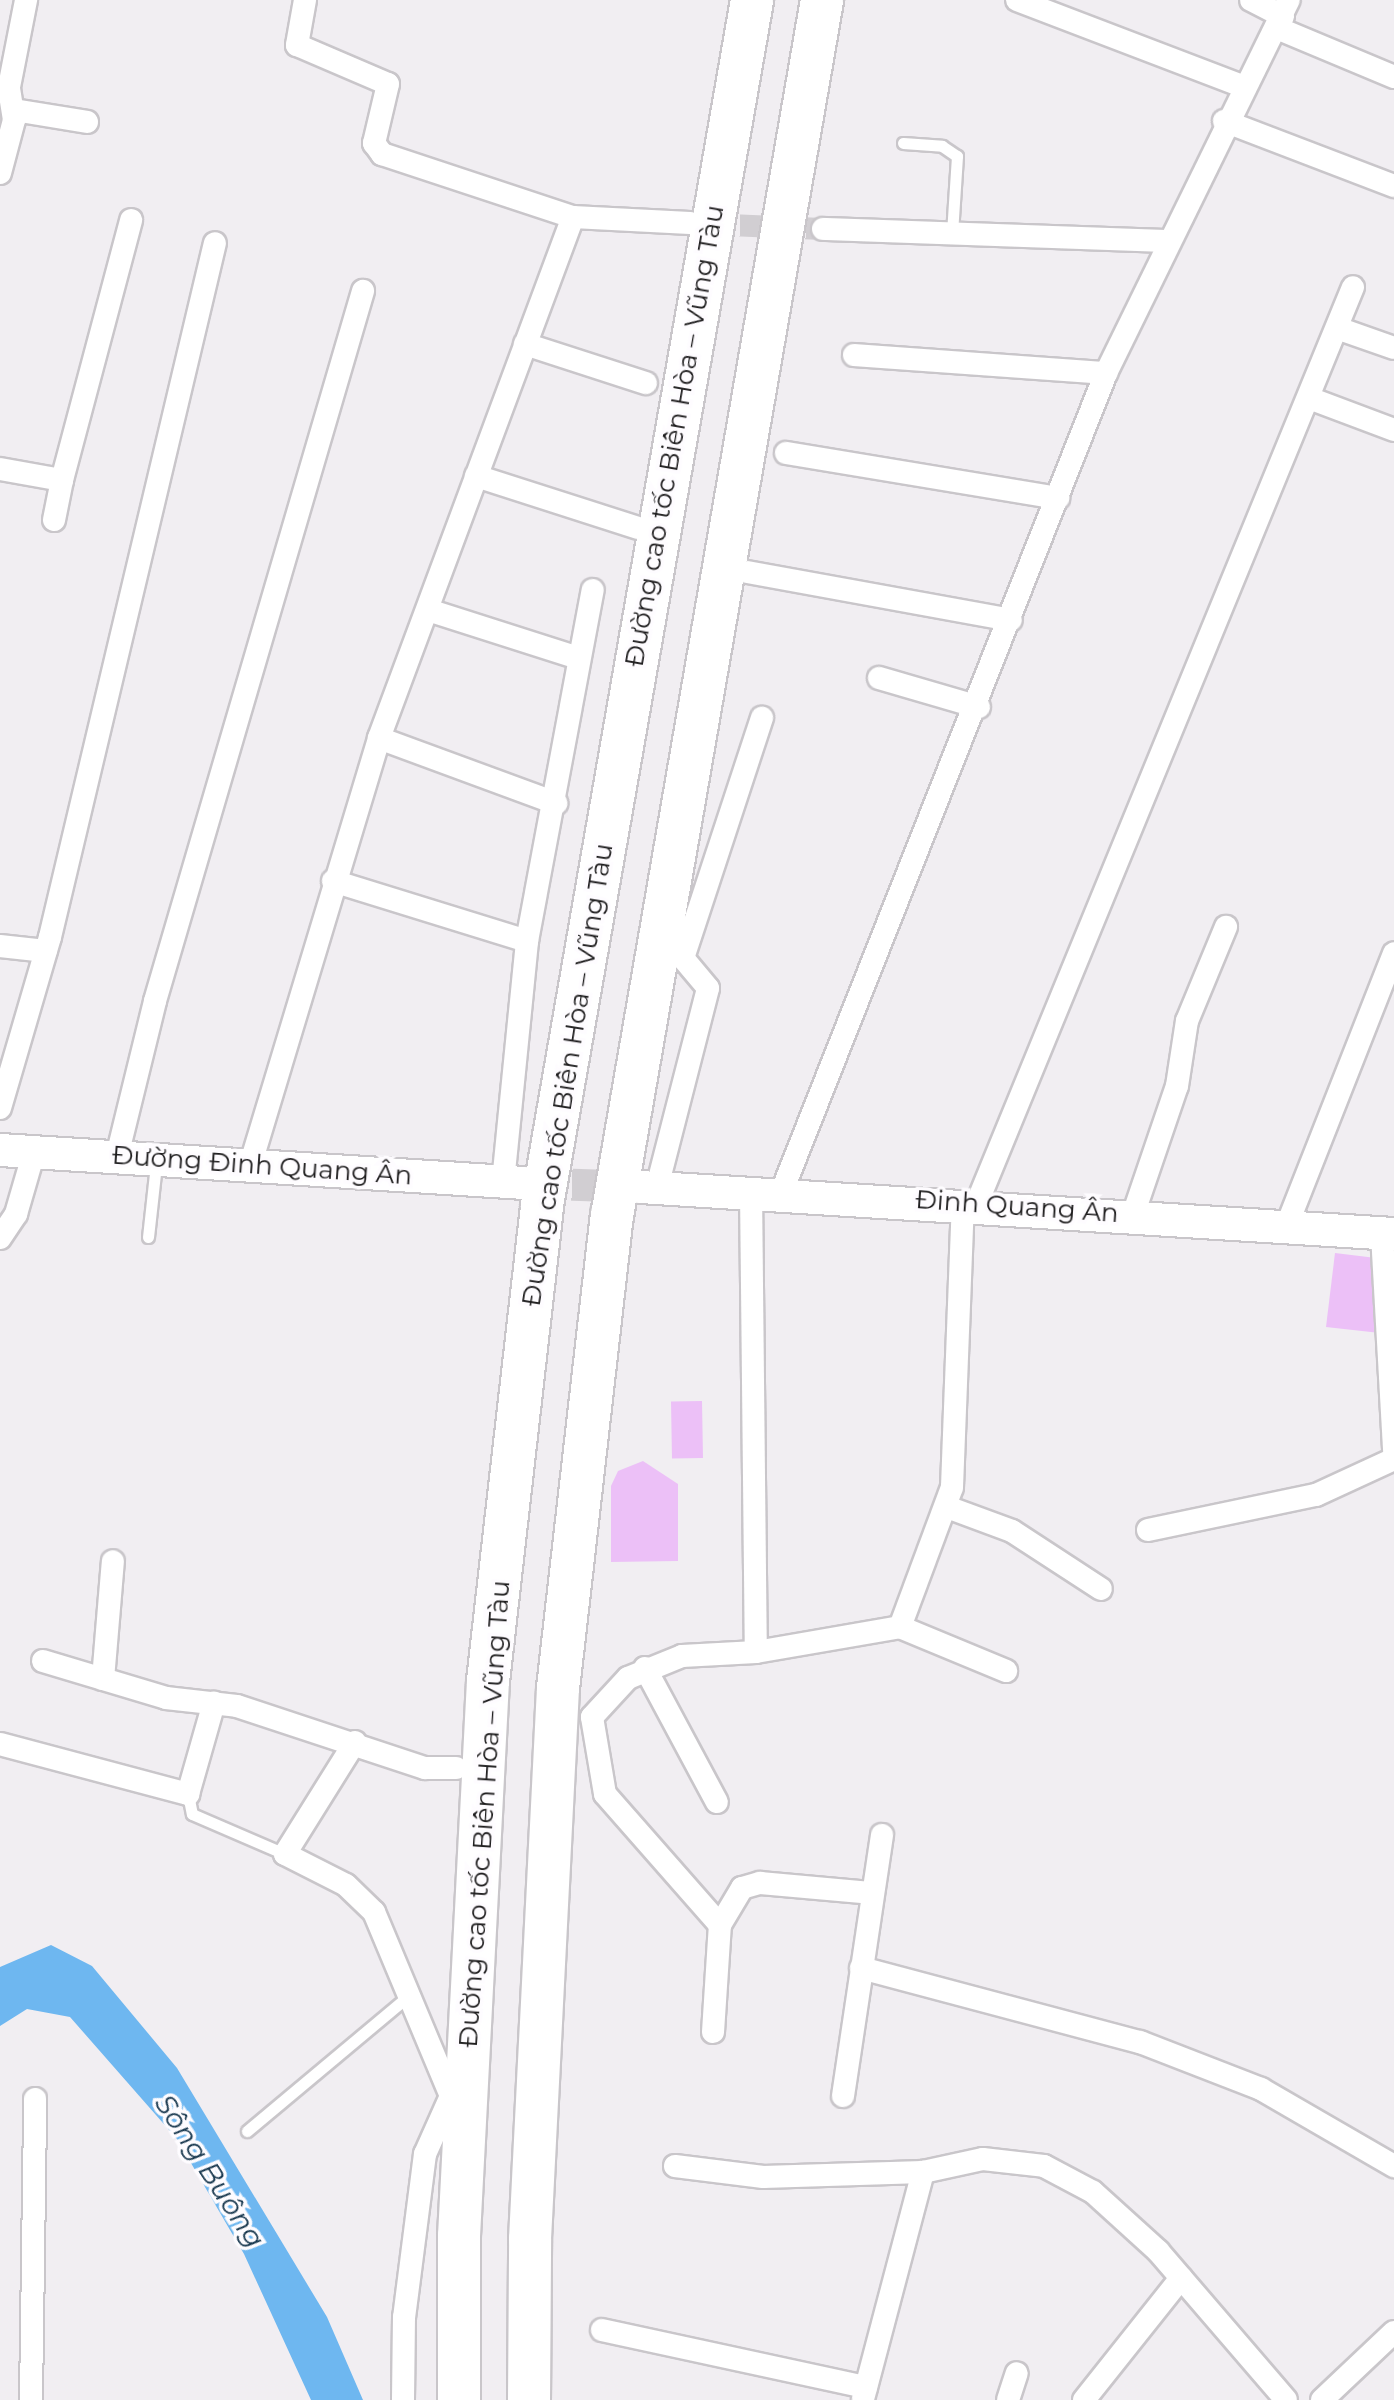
<!DOCTYPE html>
<meta charset="utf-8">
<style>
body{margin:0}
#map{position:relative;width:1394px;height:2400px;overflow:hidden;background:#f1eef2;font-family:Montserrat,sans-serif}
div>[style]{position:absolute}
.water>*{inset:0;background:#6eb7f0}
.building>*{inset:0;background:#ecc0f7;transform-origin:0 0}
.street-tunnel>*{height:22px;margin-top:-11px;transform-origin:0;background:repeating-linear-gradient(90deg,#d1ced2 0 22px,transparent 0 33px)}
.secondary-tunnel>*{height:32px;margin-top:-16px;transform-origin:0;background:repeating-linear-gradient(90deg,#d1ced2 0 32px,transparent 0 48px)}
.roads{filter:drop-shadow(2px 0 #c9c6ca) drop-shadow(-2px 0 #c9c6ca) drop-shadow(0 2px #c9c6ca) drop-shadow(0 -2px #c9c6ca)}
.lane>*{height:11px;margin:-5.5px;padding:0 5.5px;transform-origin:5.5px;border-radius:5.5px;background:#fff}
.street>*{height:22px;margin:-11px;padding:0 11px;transform-origin:11px;border-radius:11px;background:#fff}
.secondary>*{height:32px;margin:-16px;padding:0 16px;transform-origin:16px;border-radius:16px;background:#fff}
.highway>*{height:42px;margin:-21px;padding:0 21px;transform-origin:21px;border-radius:21px;background:#fff}
span{translate:-50% -50%;white-space:nowrap;text-align:center;line-height:1.15;-webkit-text-stroke:7px #fefcff;paint-order:stroke}
.street-label{font-size:26px;color:#1d1c1d}
.water-label{font-size:28px;color:#16364d;font-style:italic}
</style>
<div id="map">
<div class="water">
<i style="clip-path:polygon(51px 1945px,92px 1966px,177px 2068px,327px 2317px,363px 2400px,311px 2400px,244px 2254px,177px 2139px,70px 2017px,27px 2009px,0 2026px,0 1967px)"></i>
</div>
<div class="building">
<i style="clip-path:polygon(1335px 1253px,1376px 1258px,1380px 1333px,1326px 1327px)"></i>
<i style="left:702px;top:1401px;width:57px;height:31px;rotate:89deg"></i>
<i style="clip-path:polygon(643px 1461px,678px 1484px,678px 1561px,611px 1562px,611px 1486px,618px 1471px)"></i>
</div>
<div class="street-tunnel">
<i style="left:707px;top:224px;width:116px;rotate:2.5deg"></i>
</div>
<div class="secondary-tunnel">
<i style="left:524px;top:1183px;width:113px;rotate:2deg"></i>
</div>
<div class="roads">
<div class="lane">
<i style="left:903px;top:143px;width:39px;rotate:4deg"></i>
<i style="left:942px;top:146px;width:18px;rotate:34deg"></i>
<i style="left:957px;top:156px;width:78px;rotate:93.7deg"></i>
<i style="left:148px;top:1237px;width:73px;rotate:-83.7deg"></i>
<i style="left:188px;top:1794px;width:20px;rotate:79deg"></i>
<i style="left:192px;top:1814px;width:101px;rotate:23.3deg"></i>
<i style="left:247px;top:2131px;width:215px;rotate:-39.9deg"></i>
</div>
<div class="street">
<i style="left:305px;top:0;width:46px;rotate:100.1deg"></i>
<i style="left:297px;top:45px;width:99px;rotate:23.2deg"></i>
<i style="left:388px;top:84px;width:61px;rotate:103.3deg"></i>
<i style="left:374px;top:143px;width:14px;rotate:54deg"></i>
<i style="left:382px;top:154px;width:201px;rotate:18.3deg"></i>
<i style="left:573px;top:217px;width:117px;rotate:2.9deg"></i>
<i style="left:1017px;top:0;width:241px;rotate:20.9deg"></i>
<i style="left:1251px;top:0;width:36px;rotate:27deg"></i>
<i style="left:1277px;top:28px;width:127px;rotate:22.7deg"></i>
<i style="left:14px;top:110px;width:74px;rotate:9.3deg"></i>
<i style="left:1224px;top:121px;width:182px;rotate:20.9deg"></i>
<i style="left:0;top:173px;width:55px;rotate:-75.2deg"></i>
<i style="left:14px;top:120px;width:33px;rotate:-99deg"></i>
<i style="left:9px;top:87px;width:89px;rotate:-78.9deg"></i>
<i style="left:823px;top:229px;width:346px;rotate:2deg"></i>
<i style="left:1337px;top:328px;width:60px;rotate:19.3deg"></i>
<i style="left:525px;top:344px;width:127px;rotate:17.9deg"></i>
<i style="left:854px;top:355px;width:253px;rotate:4.1deg"></i>
<i style="left:1309px;top:398px;width:91px;rotate:20.6deg"></i>
<i style="left:786px;top:453px;width:276px;rotate:9.4deg"></i>
<i style="left:0;top:469px;width:63px;rotate:10.1deg"></i>
<i style="left:62px;top:480px;width:269px;rotate:-75.1deg"></i>
<i style="left:476px;top:476px;width:170px;rotate:17.8deg"></i>
<i style="left:54px;top:520px;width:41px;rotate:-78.7deg"></i>
<i style="left:747px;top:572px;width:268px;rotate:10.3deg"></i>
<i style="left:428px;top:610px;width:157px;rotate:17.7deg"></i>
<i style="left:879px;top:678px;width:104px;rotate:16.2deg"></i>
<i style="left:379px;top:738px;width:556px;rotate:-69.58deg"></i>
<i style="left:333px;top:881px;width:203px;rotate:17.2deg"></i>
<i style="left:527px;top:941px;width:357px;rotate:-79.4deg"></i>
<i style="left:0;top:946px;width:46px;rotate:6.2deg"></i>
<i style="left:0;top:1108px;width:178px;rotate:-73.7deg"></i>
<i style="left:50px;top:937px;width:713px;rotate:-76.63deg"></i>
<i style="left:117px;top:1156px;width:160px;rotate:-76.2deg"></i>
<i style="left:155px;top:1001px;width:740px;rotate:-73.67deg"></i>
<i style="left:250px;top:1166px;width:447px;rotate:-73.2deg"></i>
<i style="left:379px;top:738px;width:189px;rotate:20.2deg"></i>
<i style="left:503px;top:1182px;width:242px;rotate:-84.3deg"></i>
<i style="left:657px;top:1187px;width:205px;rotate:-75.6deg"></i>
<i style="left:708px;top:988px;width:39px;rotate:-130deg"></i>
<i style="left:683px;top:958px;width:253px;rotate:-71.8deg"></i>
<i style="left:751px;top:1190px;width:462px;rotate:89.4deg"></i>
<i style="left:782px;top:1191px;width:880px;rotate:-68.39deg"></i>
<i style="left:1106px;top:373px;width:415px;rotate:-63.9deg"></i>
<i style="left:977px;top:1203px;width:990px;rotate:-67.68deg"></i>
<i style="left:1133px;top:1215px;width:136px;rotate:-71.2deg"></i>
<i style="left:1177px;top:1086px;width:66px;rotate:-81.3deg"></i>
<i style="left:1187px;top:1021px;width:102px;rotate:-67.5deg"></i>
<i style="left:1287px;top:1225px;width:292px;rotate:-68.5deg"></i>
<i style="left:1382px;top:1234px;width:218px;rotate:86.8deg"></i>
<i style="left:0;top:1238px;width:29px;rotate:-56deg"></i>
<i style="left:16px;top:1214px;width:65px;rotate:-73.8deg"></i>
<i style="left:947px;top:1507px;width:69px;rotate:20.3deg"></i>
<i style="left:1012px;top:1531px;width:106px;rotate:33.1deg"></i>
<i style="left:1148px;top:1530px;width:172px;rotate:-11.8deg"></i>
<i style="left:1316px;top:1495px;width:86px;rotate:-24.8deg"></i>
<i style="left:900px;top:1627px;width:149px;rotate:-69.6deg"></i>
<i style="left:952px;top:1487px;width:285px;rotate:-87.8deg"></i>
<i style="left:43px;top:1661px;width:128px;rotate:16.7deg"></i>
<i style="left:166px;top:1698px;width:71px;rotate:6.4deg"></i>
<i style="left:237px;top:1706px;width:198px;rotate:18.3deg"></i>
<i style="left:425px;top:1768px;width:31px"></i>
<i style="left:645px;top:1668px;width:152px;rotate:61.8deg"></i>
<i style="left:103px;top:1679px;width:118px;rotate:-85.2deg"></i>
<i style="left:355px;top:1742px;width:132px;rotate:122deg"></i>
<i style="left:285px;top:1854px;width:68px;rotate:26.9deg"></i>
<i style="left:346px;top:1885px;width:39px;rotate:44deg"></i>
<i style="left:374px;top:1912px;width:199px;rotate:67.3deg"></i>
<i style="left:451px;top:2096px;width:64px;rotate:114.1deg"></i>
<i style="left:425px;top:2154px;width:164px;rotate:97.3deg"></i>
<i style="left:404px;top:2317px;width:83px;rotate:90.7deg"></i>
<i style="left:0;top:1744px;width:195px;rotate:14.9deg"></i>
<i style="left:188px;top:1794px;width:95px;rotate:-74.1deg"></i>
<i style="left:720px;top:1925px;width:174px;rotate:-131.3deg"></i>
<i style="left:605px;top:1794px;width:78px;rotate:-99.6deg"></i>
<i style="left:592px;top:1717px;width:53px;rotate:-47.3deg"></i>
<i style="left:628px;top:1678px;width:58px;rotate:-22.2deg"></i>
<i style="left:682px;top:1656px;width:74px;rotate:-3.1deg"></i>
<i style="left:756px;top:1652px;width:146px;rotate:-9.8deg"></i>
<i style="left:900px;top:1627px;width:115px;rotate:22.5deg"></i>
<i style="left:861px;top:1968px;width:289px;rotate:14.9deg"></i>
<i style="left:1140px;top:2042px;width:130px;rotate:21.2deg"></i>
<i style="left:1261px;top:2089px;width:154px;rotate:30.1deg"></i>
<i style="left:713px;top:2032px;width:107px;rotate:-86.3deg"></i>
<i style="left:720px;top:1925px;width:43px;rotate:-59.3deg"></i>
<i style="left:742px;top:1888px;width:19px;rotate:-16deg"></i>
<i style="left:760px;top:1883px;width:111px;rotate:5.1deg"></i>
<i style="left:843px;top:2096px;width:264px;rotate:-81.5deg"></i>
<i style="left:675px;top:2166px;width:89px;rotate:7.1deg"></i>
<i style="left:763px;top:2177px;width:160px;rotate:-1.8deg"></i>
<i style="left:923px;top:2172px;width:61px;rotate:-12.2deg"></i>
<i style="left:983px;top:2159px;width:61px;rotate:6.5deg"></i>
<i style="left:1044px;top:2166px;width:55px;rotate:28deg"></i>
<i style="left:1093px;top:2192px;width:88px;rotate:42.2deg"></i>
<i style="left:1158px;top:2251px;width:196px;rotate:49.3deg"></i>
<i style="left:602px;top:2330px;width:270px;rotate:12.2deg"></i>
<i style="left:863px;top:2399px;width:235px;rotate:-75.2deg"></i>
<i style="left:31px;top:2400px;width:301px;rotate:-89.2deg"></i>
<i style="left:1008px;top:2400px;width:28px;rotate:-72deg"></i>
<i style="left:1084px;top:2400px;width:156px;rotate:-51.5deg"></i>
<i style="left:1322px;top:2400px;width:99px;rotate:-43.4deg"></i>
</div>
<div class="secondary">
<i style="left:0;top:1150px;width:525px;rotate:3.6deg"></i>
<i style="left:640px;top:1187px;width:755px;rotate:3.57deg"></i>
</div>
<div class="highway">
<i style="left:459px;top:2400px;width:164px;rotate:-90deg"></i>
<i style="left:459px;top:2236px;width:556px;rotate:-87.01deg"></i>
<i style="left:488px;top:1681px;width:479px;rotate:-83.5deg"></i>
<i style="left:542px;top:1205px;width:1223px;rotate:-80.11deg"></i>
<i style="left:529px;top:2400px;width:161px;rotate:-89.6deg"></i>
<i style="left:530px;top:2239px;width:552px;rotate:-87.09deg"></i>
<i style="left:558px;top:1688px;width:475px;rotate:-83.5deg"></i>
<i style="left:612px;top:1216px;width:1234px;rotate:-80.2deg"></i>
</div>
</div>
<div class="street-label">
<span style="left:675px;top:436px;rotate:-80deg">Đường cao tốc Biên Hòa – Vũng Tàu</span>
<span style="left:568px;top:1075px;rotate:-81deg">Đường cao tốc Biên Hòa – Vũng Tàu</span>
<span style="left:262px;top:1166px;rotate:4deg">Đường Đinh Quang Ân</span>
<span style="left:1017px;top:1207px;rotate:4deg">Đinh Quang Ân</span>
<span style="left:485px;top:1814px;rotate:-86deg">Đường cao tốc Biên Hòa – Vũng Tàu</span>
</div>
<div class="water-label">
<span style="left:210px;top:2171px;rotate:57deg">Sông Buông</span>
</div>
</div>
